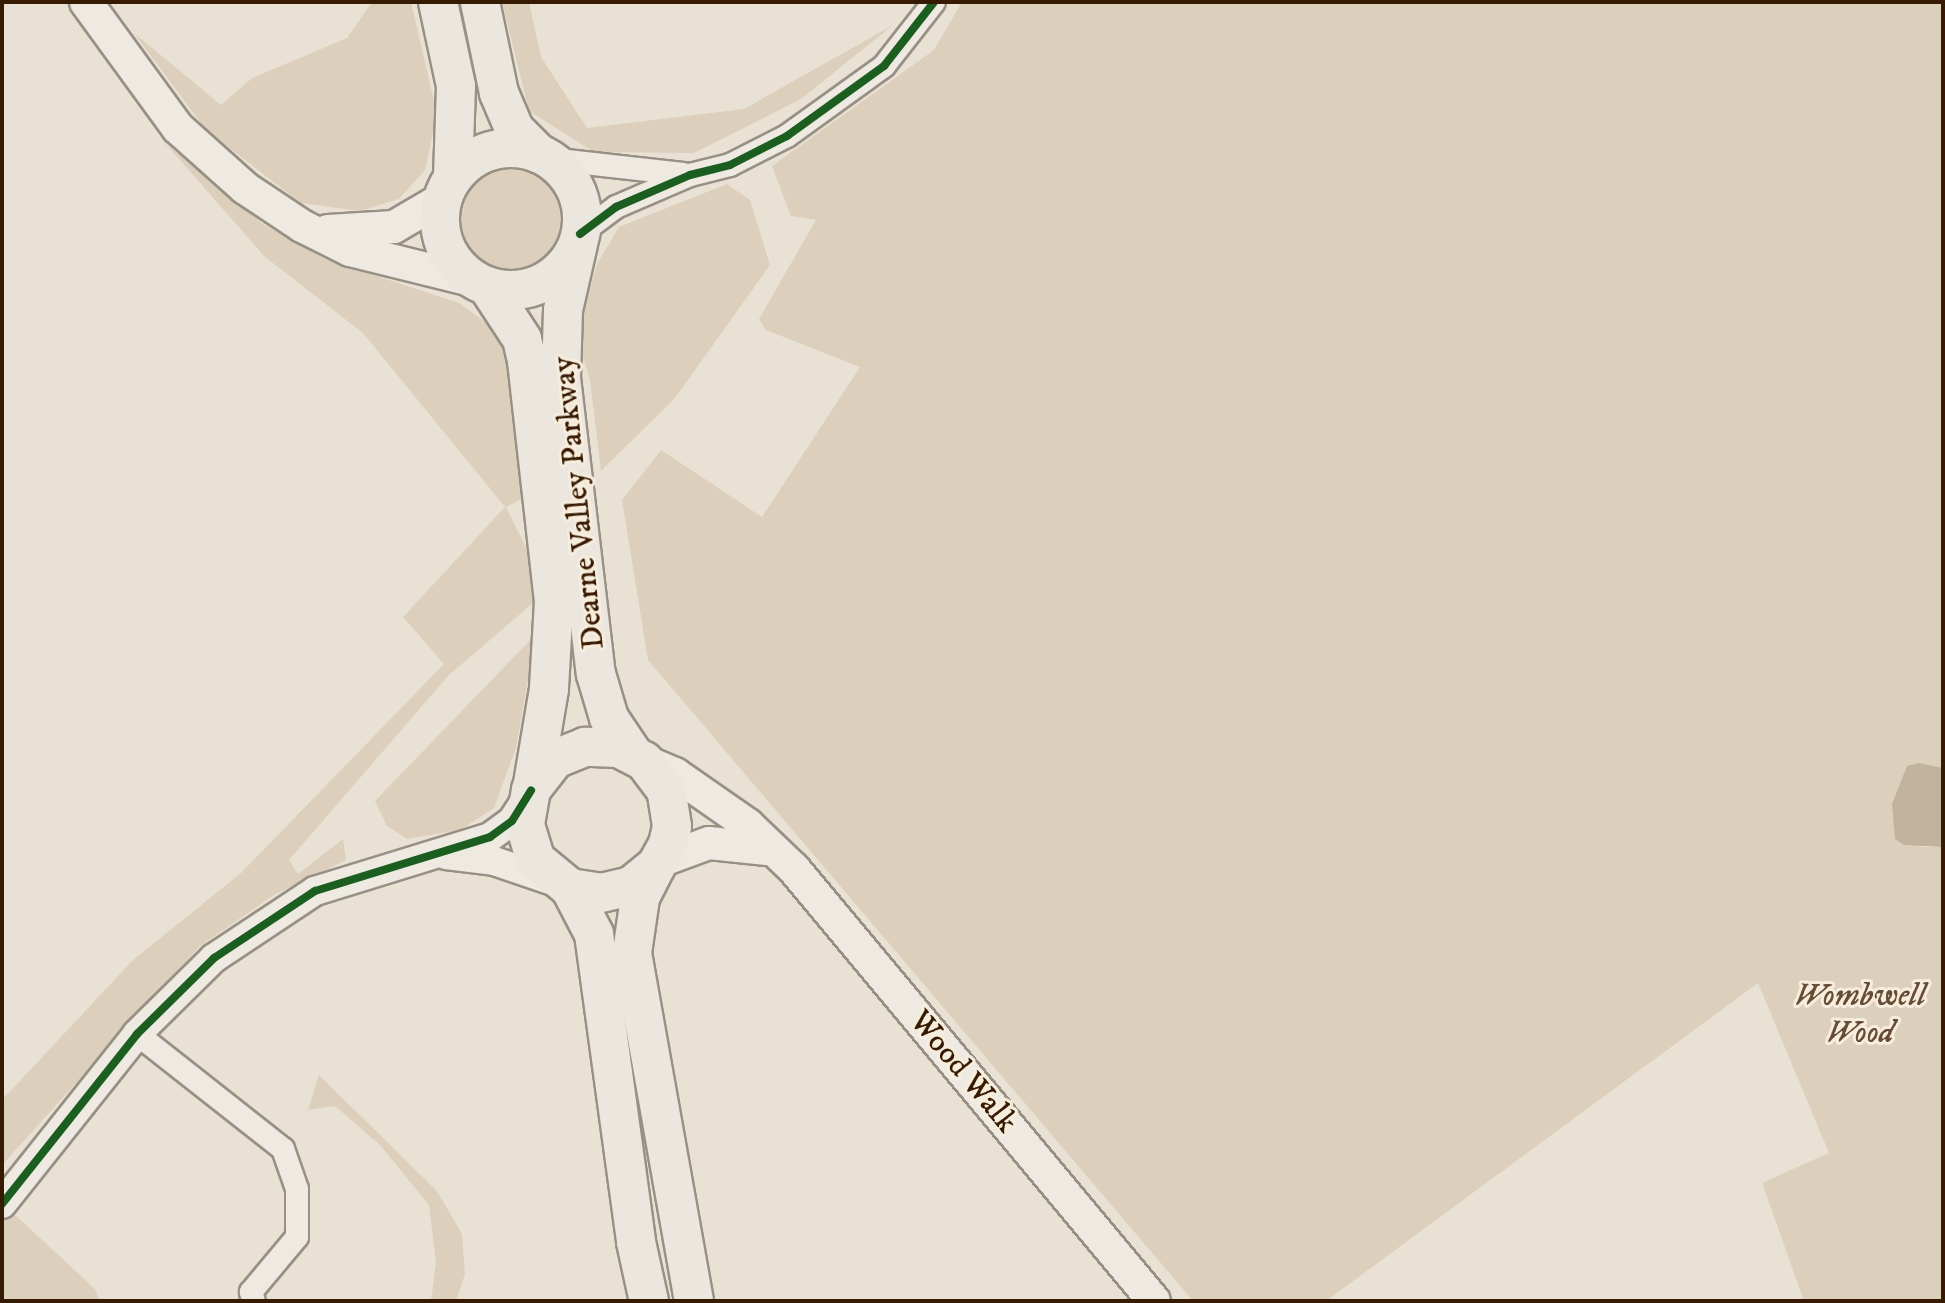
<!DOCTYPE html>
<style>
body{margin:0}
#map{position:relative;width:1945px;height:1303px;overflow:hidden;background:#e9e1d4;font-family:"IM FELL DW Pica",serif}
div>[style]{position:absolute}
.green>*{inset:0;background:#dcd0bc}
.round{border-radius:50%}
.water>*{inset:0;background:#c2b39e}
.roads{filter:drop-shadow(2px 0 #989085) drop-shadow(-2px 0 #989085) drop-shadow(0 2px #989085) drop-shadow(0 -2px #989085)}
.minor>*{height:22px;margin:-11px;padding:0 11px;transform-origin:11px;border-radius:11px;background:#eeeae2}
.tertiary>*{height:28px;margin:-14px;padding:0 14px;transform-origin:14px;border-radius:14px;background:#eeeae2}
.secondary>*{height:32px;margin:-16px;padding:0 16px;transform-origin:16px;border-radius:16px;background:#eeeae2}
.trunk>*{height:38px;margin:-19px;padding:0 19px;transform-origin:19px;border-radius:19px;background:#ebe6de}
.trunk>.ring{margin:-19px;padding:0;box-sizing:content-box;background:none;border:38px solid #ebe6de;border-radius:50%}
.cycleway>*{height:8px;margin:-4px;padding:0 4px;transform-origin:4px;border-radius:4px;background:#1b5e20}
span{translate:-50% -50%;white-space:nowrap;text-align:center;line-height:1.15;-webkit-text-stroke:6px #f7eddd;paint-order:stroke}
.street-label{font-size:32px;color:#371a02}
.park-label{font-size:32px;color:#664c34;font-style:italic}
.frame{position:absolute;inset:0;border:4px solid #371a02;pointer-events:none}
</style>
<div id="map">
<div class="green">
<i style="clip-path:polygon(372px 2px,411px 2px,437px 114px,425px 170px,399px 199px,360px 211px,301px 203px,206px 130px,134px 33px,221px 105px,252px 78px,347px 38px)"></i>
<i style="clip-path:polygon(502px 2px,529px 2px,541px 57px,587px 128px,744px 109px,893px 25px,801px 99px,694px 153px,594px 152px,529px 111px)"></i>
<i style="clip-path:polygon(962px 2px,1943px 2px,1943px 768px,1919px 763px,1921px 847px,1943px 847px,1943px 1301px,1804px 1301px,1762px 1183px,1829px 1153px,1758px 983px,1326px 1301px,1193px 1301px,648px 660px,622px 500px,661px 450px,762px 517px,860px 367px,766px 330px,759px 319px,816px 220px,791px 216px,772px 166px,934px 50px)"></i>
<i style="clip-path:polygon(165px 143px,263px 224px,325px 259px,459px 303px,491px 326px,509px 358px,525px 497px,506px 507px,530px 556px,533px 603px,448px 676px,289px 860px,298px 874px,343px 839px,346px 860px,274px 895px,200px 946px,2px 1165px,2px 1100px,133px 960px,241px 873px,444px 664px,403px 617px,505px 507px,363px 333px,264px 256px)"></i>
<i class="round" style="left:459px;top:164px;width:106px;height:106px"></i>
<i style="clip-path:polygon(727px 184px,750px 200px,770px 265px,675px 398px,601px 471px,590px 380px,577px 337px,597px 264px,619px 227px)"></i>
<i style="clip-path:polygon(536px 634px,516px 748px,494px 808px,460px 830px,407px 839px,387px 826px,375px 801px)"></i>
<i style="clip-path:polygon(319px 1075px,437px 1191px,462px 1234px,465px 1274px,456px 1301px,431px 1301px,436px 1263px,429px 1205px,380px 1145px,335px 1106px,308px 1110px)"></i>
<i style="clip-path:polygon(12px 1212px,95px 1289px,100px 1301px,2px 1301px,2px 1222px)"></i>
</div>
<div class="water">
<i style="clip-path:polygon(1919px 763px,1943px 768px,1943px 847px,1904px 845px,1895px 839px,1892px 804px,1907px 766px)"></i>
</div>
<div class="roads">
<div class="minor">
<i style="left:549px;top:159px;width:135px;rotate:6.4deg"></i>
<i style="left:580px;top:234px;width:45px;rotate:-36.9deg"></i>
<i style="left:616px;top:207px;width:81px;rotate:-23.4deg"></i>
<i style="left:690px;top:175px;width:41px;rotate:-14deg"></i>
<i style="left:730px;top:165px;width:64px;rotate:-27deg"></i>
<i style="left:787px;top:136px;width:120px;rotate:-35.8deg"></i>
<i style="left:884px;top:66px;width:81px;rotate:-52deg"></i>
<i style="left:137px;top:1034px;width:186px;rotate:38.2deg"></i>
<i style="left:283px;top:1149px;width:42px;rotate:70.7deg"></i>
<i style="left:297px;top:1189px;width:48px;rotate:90deg"></i>
<i style="left:297px;top:1237px;width:72px;rotate:129.9deg"></i>
<i style="left:251px;top:1292px;width:9px;rotate:72deg"></i>
</div>
<div class="tertiary">
<i style="left:446px;top:855px;width:48px;rotate:7.1deg"></i>
<i style="left:494px;top:861px;width:62px;rotate:18.7deg"></i>
<i style="left:2px;top:1204px;width:217px;rotate:-51.5deg"></i>
<i style="left:137px;top:1034px;width:108px;rotate:-44.6deg"></i>
<i style="left:214px;top:958px;width:121px;rotate:-33.6deg"></i>
<i style="left:315px;top:891px;width:183px;rotate:-17.1deg"></i>
<i style="left:490px;top:837px;width:27px;rotate:-36deg"></i>
<i style="left:512px;top:821px;width:30px;rotate:-57deg"></i>
</div>
<div class="secondary">
<i style="left:86px;top:2px;width:156px;rotate:53.9deg"></i>
<i style="left:178px;top:128px;width:90px;rotate:41.8deg"></i>
<i style="left:245px;top:188px;width:69px;rotate:33.7deg"></i>
<i style="left:302px;top:226px;width:54px;rotate:26.6deg"></i>
<i style="left:350px;top:250px;width:129px;rotate:13.9deg"></i>
<i style="left:328px;top:231px;width:66px;rotate:-3.5deg"></i>
<i style="left:394px;top:227px;width:56px;rotate:-30.3deg"></i>
<i style="left:644px;top:761px;width:34px;rotate:23deg"></i>
<i style="left:675px;top:774px;width:89px;rotate:34.9deg"></i>
<i style="left:748px;top:825px;width:64px;rotate:43.7deg"></i>
<i style="left:794px;top:869px;width:562px;rotate:50.19deg"></i>
<i style="left:660px;top:861px;width:52px;rotate:-20.2deg"></i>
<i style="left:709px;top:843px;width:58px;rotate:5.9deg"></i>
</div>
<div class="trunk">
<i style="left:438px;top:2px;width:86px;rotate:77.9deg"></i>
<i style="left:456px;top:86px;width:91px;rotate:91.9deg"></i>
<i style="left:480px;top:2px;width:93px;rotate:78.2deg"></i>
<i style="left:499px;top:93px;width:39px;rotate:67deg"></i>
<i style="left:514px;top:129px;width:35px;rotate:45deg"></i>
<i class="ring" style="left:440px;top:148px;width:104px;height:104px"></i>
<i style="left:578px;top:244px;width:68px;rotate:102.8deg"></i>
<i style="left:563px;top:310px;width:68px;rotate:91.7deg"></i>
<i style="left:561px;top:378px;width:298px;rotate:83.3deg"></i>
<i style="left:596px;top:674px;width:46px;rotate:73.5deg"></i>
<i style="left:609px;top:718px;width:43px;rotate:56.3deg"></i>
<i style="left:488px;top:287px;width:62px;rotate:56.8deg"></i>
<i style="left:522px;top:339px;width:23px;rotate:77deg"></i>
<i style="left:527px;top:361px;width:242px;rotate:83.6deg"></i>
<i style="left:554px;top:601px;width:88px;rotate:93.3deg"></i>
<i style="left:549px;top:689px;width:96px;rotate:99.6deg"></i>
<i style="left:656px;top:866px;width:36px;rotate:117deg"></i>
<i style="left:640px;top:898px;width:56px;rotate:98.3deg"></i>
<i style="left:632px;top:953px;width:353px;rotate:79.9deg"></i>
<i style="left:570px;top:888px;width:31px;rotate:9deg"></i>
<i style="left:601px;top:893px;width:31px;rotate:-13deg"></i>
<i style="left:631px;top:886px;width:32px;rotate:-39deg"></i>
<i style="left:656px;top:866px;width:25px;rotate:-61deg"></i>
<i style="left:668px;top:844px;width:18px;rotate:-77deg"></i>
<i style="left:672px;top:826px;width:36px;rotate:-99deg"></i>
<i style="left:666px;top:790px;width:36px;rotate:-127deg"></i>
<i style="left:644px;top:761px;width:29px;rotate:-153deg"></i>
<i style="left:618px;top:748px;width:33px;rotate:-178deg"></i>
<i style="left:585px;top:747px;width:32px;rotate:158deg"></i>
<i style="left:555px;top:759px;width:39px;rotate:128deg"></i>
<i style="left:531px;top:790px;width:36px;rotate:100deg"></i>
<i style="left:525px;top:825px;width:37px;rotate:73deg"></i>
<i style="left:536px;top:860px;width:44px;rotate:39.5deg"></i>
<i style="left:570px;top:888px;width:52px;rotate:62.4deg"></i>
<i style="left:594px;top:934px;width:311px;rotate:82.2deg"></i>
<i style="left:636px;top:1242px;width:60px;rotate:77.6deg"></i>
</div>
</div>
<div class="cycleway">
<i style="left:580px;top:234px;width:45px;rotate:-36.9deg"></i>
<i style="left:616px;top:207px;width:81px;rotate:-23.4deg"></i>
<i style="left:690px;top:175px;width:41px;rotate:-14deg"></i>
<i style="left:730px;top:165px;width:64px;rotate:-27deg"></i>
<i style="left:787px;top:136px;width:120px;rotate:-35.8deg"></i>
<i style="left:884px;top:66px;width:81px;rotate:-52deg"></i>
<i style="left:2px;top:1204px;width:217px;rotate:-51.5deg"></i>
<i style="left:137px;top:1034px;width:108px;rotate:-44.6deg"></i>
<i style="left:214px;top:958px;width:121px;rotate:-33.6deg"></i>
<i style="left:315px;top:891px;width:183px;rotate:-17.1deg"></i>
<i style="left:490px;top:837px;width:27px;rotate:-36deg"></i>
<i style="left:512px;top:821px;width:36px;rotate:-58deg"></i>
</div>
<div class="street-label">
<span style="left:579px;top:503px;rotate:-96deg">Dearne Valley Parkway</span>
<span style="left:963px;top:1072px;rotate:50deg">Wood Walk</span>
</div>
<div class="park-label">
<span style="left:1860px;top:1015px">Wombwell<br>Wood</span>
</div>
<div class="frame"></div>
</div>
